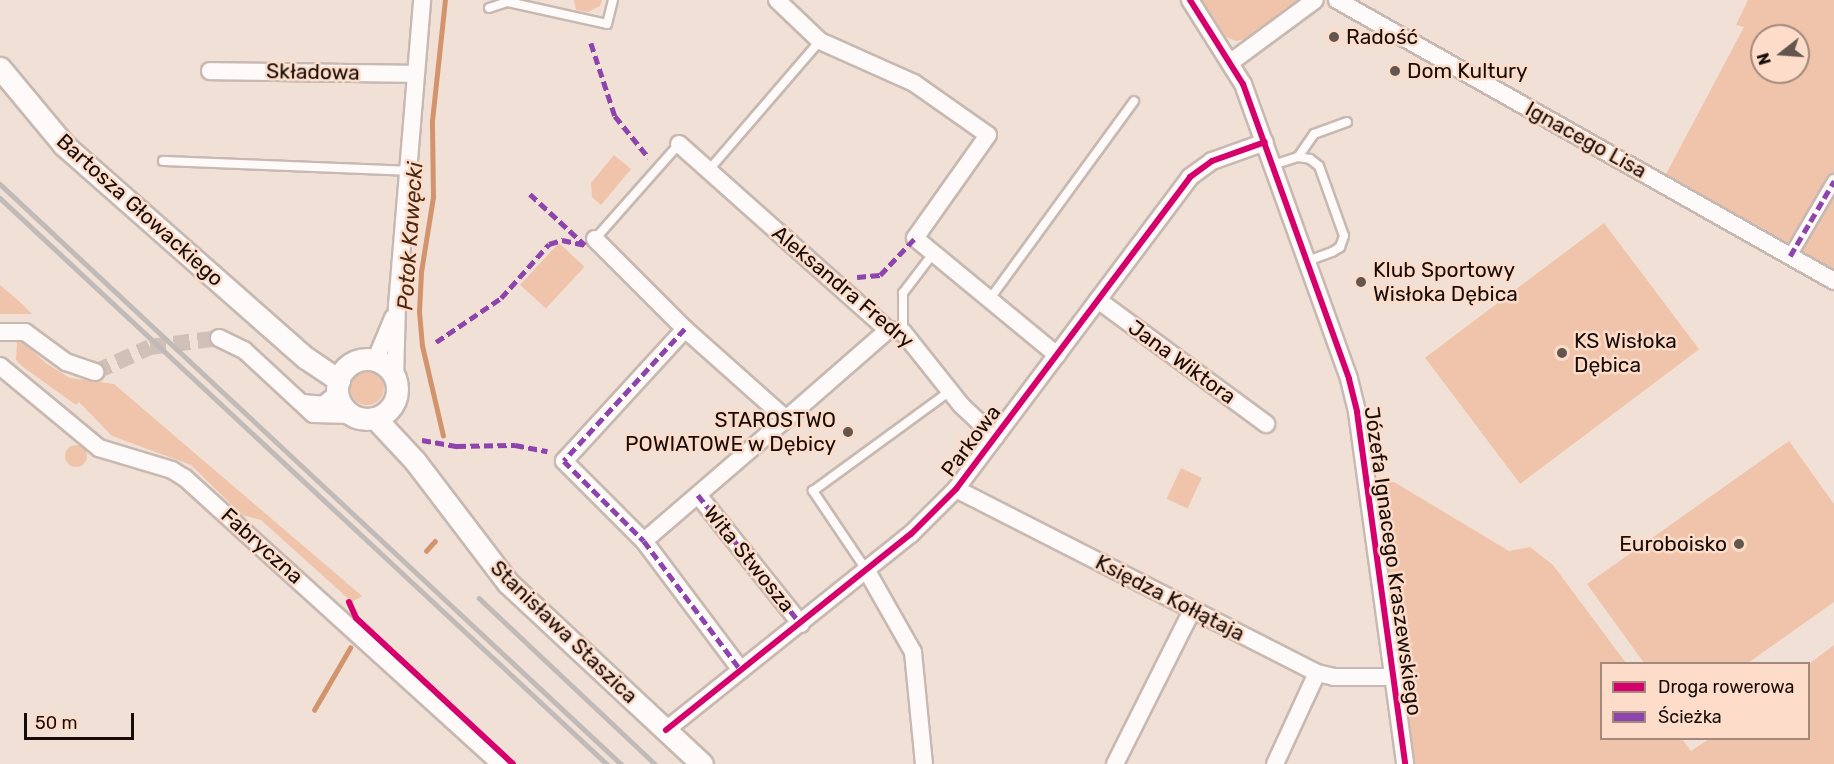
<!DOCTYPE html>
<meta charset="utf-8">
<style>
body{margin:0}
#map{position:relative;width:1834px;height:764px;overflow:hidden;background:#f1e0d6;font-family:Rubik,sans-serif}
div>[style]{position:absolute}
.green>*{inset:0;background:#f0c4aa;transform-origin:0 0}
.round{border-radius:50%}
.stream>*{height:4.5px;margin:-2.25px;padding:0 2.25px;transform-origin:2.25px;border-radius:2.25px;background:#d2946d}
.minor-tunnel>*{height:16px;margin-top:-8px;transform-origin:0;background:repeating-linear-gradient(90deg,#d0c0b7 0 16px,transparent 0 24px)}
.roads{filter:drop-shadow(2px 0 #c7b9b1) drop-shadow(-2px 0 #c7b9b1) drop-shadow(0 2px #c7b9b1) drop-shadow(0 -2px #c7b9b1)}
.service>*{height:8px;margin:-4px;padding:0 4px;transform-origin:4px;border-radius:4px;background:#fdfaf9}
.pedestrian>*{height:12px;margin:-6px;padding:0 6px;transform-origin:6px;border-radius:6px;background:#fdfaf9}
.minor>*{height:16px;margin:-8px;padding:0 8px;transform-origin:8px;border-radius:8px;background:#fdfaf9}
.tertiary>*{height:21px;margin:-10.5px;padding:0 10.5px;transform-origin:10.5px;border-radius:10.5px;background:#fdfaf9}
.tertiary>.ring{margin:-10.5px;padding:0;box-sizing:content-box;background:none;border:21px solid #fdfaf9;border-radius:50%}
.rail>*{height:4.5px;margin:-2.25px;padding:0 2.25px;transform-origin:2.25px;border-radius:2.25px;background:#c0bbb8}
.quiet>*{height:4.5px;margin-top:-2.25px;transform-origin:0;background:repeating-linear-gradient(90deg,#8e44ad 0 9px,transparent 0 13.5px)}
.cycleway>*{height:6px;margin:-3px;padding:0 3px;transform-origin:3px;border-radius:3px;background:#d6006c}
.dots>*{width:16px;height:16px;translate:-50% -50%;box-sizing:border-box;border:3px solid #fdddca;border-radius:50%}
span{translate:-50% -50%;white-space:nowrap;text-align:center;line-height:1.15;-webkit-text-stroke:5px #fdddca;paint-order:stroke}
.poi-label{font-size:21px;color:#170c07}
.left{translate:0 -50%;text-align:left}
.right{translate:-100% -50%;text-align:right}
.street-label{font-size:21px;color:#170c07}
.water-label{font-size:22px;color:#4a2812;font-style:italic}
.legend{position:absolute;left:1600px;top:662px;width:210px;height:78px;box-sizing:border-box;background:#fdddca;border:2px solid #a1897c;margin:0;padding:8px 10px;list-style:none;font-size:18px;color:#170c07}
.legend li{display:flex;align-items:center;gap:12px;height:30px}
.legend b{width:30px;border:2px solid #a1897c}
.north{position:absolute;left:1750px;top:24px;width:60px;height:60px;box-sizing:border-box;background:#fdddca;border:2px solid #a1897c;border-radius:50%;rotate:253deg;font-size:16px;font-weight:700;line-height:24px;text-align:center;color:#170c07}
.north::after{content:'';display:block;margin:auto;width:21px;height:27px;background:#63564f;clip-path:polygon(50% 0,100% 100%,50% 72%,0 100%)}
.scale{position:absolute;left:24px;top:713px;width:110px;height:27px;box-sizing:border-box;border:3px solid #170c07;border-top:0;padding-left:8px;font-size:18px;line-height:21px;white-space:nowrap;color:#170c07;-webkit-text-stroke:4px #fdddca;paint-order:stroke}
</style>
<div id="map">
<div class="green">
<i style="clip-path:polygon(574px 0,602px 0,600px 6px,588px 12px,576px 10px)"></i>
<i style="clip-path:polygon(1202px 0,1299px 0,1246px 39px,1236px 41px,1226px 37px)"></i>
<i style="clip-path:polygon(evenodd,1748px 0,1834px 0,1834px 275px,1664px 178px,1744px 27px,1736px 25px,1748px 0,1762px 36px,1798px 36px,1798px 72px,1762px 72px,1762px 36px)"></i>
<i style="clip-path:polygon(614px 155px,631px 169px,601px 205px,592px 197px,591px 183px)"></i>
<i style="left:1604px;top:223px;width:158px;height:224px;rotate:53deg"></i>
<i style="left:559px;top:243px;width:35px;height:57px;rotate:43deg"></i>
<i style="clip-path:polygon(0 285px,20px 302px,32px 314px,0 314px)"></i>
<i style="clip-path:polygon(12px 338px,28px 343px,26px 345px,47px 364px,70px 378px,114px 384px,362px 596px,352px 602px,261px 520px,242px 515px,191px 465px,112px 436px,79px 402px,76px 405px,23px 367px,16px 360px,17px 343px)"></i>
<i class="round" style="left:350px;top:371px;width:34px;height:34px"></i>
<i style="clip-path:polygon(1789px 441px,1834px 504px,1834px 602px,1748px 663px,1644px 663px,1587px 584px)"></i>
<i class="round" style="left:65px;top:445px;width:22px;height:22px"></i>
<i style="left:1181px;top:468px;width:23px;height:34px;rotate:25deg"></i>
<i style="clip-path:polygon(1394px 482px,1509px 551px,1530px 547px,1553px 565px,1626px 663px,1602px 664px,1602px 738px,1682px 739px,1691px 751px,1709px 739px,1808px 738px,1809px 664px,1834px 645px,1834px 764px,1414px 764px,1376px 484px)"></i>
</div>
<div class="stream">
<i style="left:443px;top:436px;width:92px;rotate:-103.1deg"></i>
<i style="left:422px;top:346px;width:35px;rotate:-95deg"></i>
<i style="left:419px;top:311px;width:39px;rotate:-87deg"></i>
<i style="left:421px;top:272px;width:76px;rotate:-80.9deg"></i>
<i style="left:433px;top:197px;width:76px;rotate:-90.8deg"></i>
<i style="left:432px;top:121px;width:122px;rotate:-83.9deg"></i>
<i style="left:426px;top:551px;width:13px;rotate:-48deg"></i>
<i style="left:314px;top:710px;width:72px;rotate:-59.9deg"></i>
</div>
<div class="minor-tunnel">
<i style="left:95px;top:372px;width:60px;rotate:-24.4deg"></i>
<i style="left:150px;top:347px;width:70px;rotate:-7.4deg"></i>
</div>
<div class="roads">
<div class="service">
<i style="left:489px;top:8px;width:20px;rotate:-18deg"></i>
<i style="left:508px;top:2px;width:101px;rotate:12.5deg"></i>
<i style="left:607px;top:24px;width:25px;rotate:-76deg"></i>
<i style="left:1298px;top:157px;width:28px;rotate:-55deg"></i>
<i style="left:1314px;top:134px;width:35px;rotate:-20deg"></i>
<i style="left:163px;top:161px;width:246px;rotate:2.3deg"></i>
<i style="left:1273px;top:165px;width:26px;rotate:-18deg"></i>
<i style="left:1298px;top:157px;width:12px;rotate:9deg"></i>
<i style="left:1310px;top:159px;width:11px;rotate:38deg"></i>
<i style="left:1319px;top:166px;width:74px;rotate:70.3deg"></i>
<i style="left:1344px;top:236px;width:12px;rotate:110deg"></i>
<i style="left:1340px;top:247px;width:9px;rotate:148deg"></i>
<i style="left:1332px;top:252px;width:27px;rotate:160deg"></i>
<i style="left:708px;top:171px;width:172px;rotate:-49.3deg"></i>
<i style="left:595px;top:239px;width:127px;rotate:-48.5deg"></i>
<i style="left:989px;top:300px;width:246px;rotate:-53.9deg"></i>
<i style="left:903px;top:332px;width:39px;rotate:-90deg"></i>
<i style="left:903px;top:293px;width:48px;rotate:-52.7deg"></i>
<i style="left:867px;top:571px;width:97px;rotate:-124deg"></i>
<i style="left:813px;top:491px;width:170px;rotate:-36.1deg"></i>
</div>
<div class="pedestrian">
<i style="left:1790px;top:256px;width:87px;rotate:-59.6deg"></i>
</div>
<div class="minor">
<i style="left:777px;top:0;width:59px;rotate:43.6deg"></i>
<i style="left:820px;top:41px;width:103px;rotate:24.1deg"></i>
<i style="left:914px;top:83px;width:90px;rotate:35.1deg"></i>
<i style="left:988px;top:135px;width:126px;rotate:125.3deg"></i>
<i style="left:915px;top:238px;width:184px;rotate:39.5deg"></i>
<i style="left:1190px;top:0;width:99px;rotate:57.8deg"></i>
<i style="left:1243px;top:84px;width:313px;rotate:70.2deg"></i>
<i style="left:1349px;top:379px;width:34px;rotate:76deg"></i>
<i style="left:1357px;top:412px;width:355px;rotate:82.2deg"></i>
<i style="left:1337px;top:0;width:571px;rotate:29.48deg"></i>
<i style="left:1231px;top:62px;width:104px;rotate:-36.4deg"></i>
<i style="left:210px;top:71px;width:206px;rotate:0.8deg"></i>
<i style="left:679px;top:144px;width:280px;rotate:41.7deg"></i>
<i style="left:888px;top:330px;width:15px;rotate:8deg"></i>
<i style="left:903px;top:332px;width:93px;rotate:51.5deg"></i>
<i style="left:961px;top:405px;width:47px;rotate:43.3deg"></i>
<i style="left:595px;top:239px;width:127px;rotate:45deg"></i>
<i style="left:685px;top:329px;width:135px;rotate:41.7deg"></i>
<i style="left:786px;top:419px;width:135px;rotate:-41.1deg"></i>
<i style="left:1098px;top:300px;width:209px;rotate:36.4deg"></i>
<i style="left:685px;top:329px;width:179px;rotate:132.5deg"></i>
<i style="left:564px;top:461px;width:113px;rotate:45deg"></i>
<i style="left:644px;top:541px;width:161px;rotate:53.1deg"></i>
<i style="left:0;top:332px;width:25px"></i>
<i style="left:25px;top:332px;width:51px;rotate:36.2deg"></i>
<i style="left:66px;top:362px;width:31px;rotate:19deg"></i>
<i style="left:219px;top:338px;width:28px;rotate:26deg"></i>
<i style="left:244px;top:350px;width:94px;rotate:42.8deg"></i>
<i style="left:313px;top:414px;width:40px;rotate:1.4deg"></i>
<i style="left:375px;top:361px;width:47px;rotate:-67.3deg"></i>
<i style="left:0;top:366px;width:129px;rotate:39.6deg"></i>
<i style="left:99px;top:448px;width:76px;rotate:16.8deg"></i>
<i style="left:172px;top:470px;width:15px;rotate:32deg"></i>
<i style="left:185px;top:478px;width:425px;rotate:42.2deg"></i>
<i style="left:395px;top:380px;width:74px;rotate:-88.5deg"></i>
<i style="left:397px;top:306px;width:307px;rotate:-85.3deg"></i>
<i style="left:302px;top:403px;width:21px;rotate:5deg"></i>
<i style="left:323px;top:405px;width:19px;rotate:-39deg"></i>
<i style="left:956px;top:489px;width:405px;rotate:27deg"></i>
<i style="left:1317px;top:673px;width:17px;rotate:13deg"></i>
<i style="left:1334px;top:677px;width:58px"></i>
<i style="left:698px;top:495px;width:165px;rotate:51.4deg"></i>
<i style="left:644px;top:541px;width:187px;rotate:-40.7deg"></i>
<i style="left:867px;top:571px;width:93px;rotate:60.4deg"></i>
<i style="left:913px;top:652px;width:113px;rotate:84.4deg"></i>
<i style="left:666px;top:730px;width:314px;rotate:-38.7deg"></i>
<i style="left:911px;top:534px;width:64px;rotate:-45deg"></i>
<i style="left:956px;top:489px;width:390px;rotate:-53.1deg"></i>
<i style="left:1190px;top:177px;width:27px;rotate:-36deg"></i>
<i style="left:1212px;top:161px;width:56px;rotate:-19.7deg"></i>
<i style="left:1115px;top:764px;width:172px;rotate:-63.4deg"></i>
<i style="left:1275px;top:764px;width:100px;rotate:-65.2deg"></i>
</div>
<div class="tertiary">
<i style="left:0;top:68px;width:100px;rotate:50.3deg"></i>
<i style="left:64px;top:145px;width:322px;rotate:41.4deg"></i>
<i style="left:306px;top:358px;width:40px;rotate:34deg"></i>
<i class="ring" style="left:337px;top:359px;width:39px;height:39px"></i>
<i style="left:375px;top:418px;width:59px;rotate:47.1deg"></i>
<i style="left:415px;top:461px;width:153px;rotate:52.7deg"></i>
<i style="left:508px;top:583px;width:265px;rotate:43deg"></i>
</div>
</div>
<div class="rail">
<i style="left:0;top:184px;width:850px;rotate:43.04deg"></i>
<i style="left:0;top:198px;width:830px;rotate:43deg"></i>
<i style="left:479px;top:598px;width:242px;rotate:43.3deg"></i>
</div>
<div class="quiet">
<i style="left:591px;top:43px;width:77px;rotate:71.8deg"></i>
<i style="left:615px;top:116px;width:54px;rotate:51deg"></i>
<i style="left:530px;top:194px;width:75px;rotate:42.8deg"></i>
<i style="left:1790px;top:256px;width:87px;rotate:-59.6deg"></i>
<i style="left:857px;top:277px;width:23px;rotate:-5deg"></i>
<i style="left:880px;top:275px;width:51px;rotate:-46.6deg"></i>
<i style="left:685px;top:329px;width:179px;rotate:132.5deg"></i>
<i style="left:564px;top:461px;width:113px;rotate:45deg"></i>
<i style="left:644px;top:541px;width:161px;rotate:53.1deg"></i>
<i style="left:436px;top:342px;width:78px;rotate:-34.1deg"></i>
<i style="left:501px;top:298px;width:72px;rotate:-48.4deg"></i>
<i style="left:549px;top:244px;width:14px;rotate:-17deg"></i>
<i style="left:562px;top:240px;width:24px;rotate:12deg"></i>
<i style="left:422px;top:440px;width:36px;rotate:10deg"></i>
<i style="left:457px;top:446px;width:58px;rotate:-1deg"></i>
<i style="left:515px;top:445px;width:33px;rotate:11deg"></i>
<i style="left:698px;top:495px;width:165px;rotate:51.4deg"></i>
</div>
<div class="cycleway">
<i style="left:1190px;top:0;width:99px;rotate:57.8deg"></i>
<i style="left:1243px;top:84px;width:313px;rotate:70.2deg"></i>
<i style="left:1349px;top:379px;width:34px;rotate:76deg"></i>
<i style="left:1357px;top:412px;width:355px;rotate:82.2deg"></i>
<i style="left:349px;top:602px;width:17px;rotate:66deg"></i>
<i style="left:356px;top:618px;width:214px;rotate:42.9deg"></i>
<i style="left:666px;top:730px;width:314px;rotate:-38.7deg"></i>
<i style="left:911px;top:534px;width:64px;rotate:-45deg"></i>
<i style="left:956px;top:489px;width:390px;rotate:-53.1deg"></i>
<i style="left:1190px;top:177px;width:27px;rotate:-36deg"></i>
<i style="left:1212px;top:161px;width:56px;rotate:-19.7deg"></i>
</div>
<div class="dots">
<i style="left:1334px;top:37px;background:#63564f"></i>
<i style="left:1395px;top:71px;background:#63564f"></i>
<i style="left:1361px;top:282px;background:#63564f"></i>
<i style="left:1562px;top:353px;background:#63564f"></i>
<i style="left:848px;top:432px;background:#63564f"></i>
<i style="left:1739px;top:544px;background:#63564f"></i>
</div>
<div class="poi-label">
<span class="left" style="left:1346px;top:37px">Radość</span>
<span class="left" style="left:1407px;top:71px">Dom Kultury</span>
<span class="left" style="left:1373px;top:282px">Klub Sportowy<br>Wisłoka Dębica</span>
<span class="left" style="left:1574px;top:353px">KS Wisłoka<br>Dębica</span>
<span class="right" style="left:836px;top:432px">STAROSTWO<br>POWIATOWE w Dębicy</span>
<span class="right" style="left:1727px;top:544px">Euroboisko</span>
</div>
<div class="street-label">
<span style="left:313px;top:72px;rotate:1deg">Składowa</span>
<span style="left:1586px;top:140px;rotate:29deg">Ignacego Lisa</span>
<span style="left:140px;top:210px;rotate:42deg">Bartosza Głowackiego</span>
<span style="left:843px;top:287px;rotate:40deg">Aleksandra Fredry</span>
<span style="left:1182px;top:362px;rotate:36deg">Jana Wiktora</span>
<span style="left:971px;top:441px;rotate:-53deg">Parkowa</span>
<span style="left:262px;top:546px;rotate:42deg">Fabryczna</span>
<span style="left:749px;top:559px;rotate:51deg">Wita Stwosza</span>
<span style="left:1393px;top:561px;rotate:82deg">Józefa Ignacego Kraszewskiego</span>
<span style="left:1170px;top:598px;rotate:27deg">Księdza Kołłątaja</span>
<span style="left:564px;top:632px;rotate:44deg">Stanisława Staszica</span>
</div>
<div class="water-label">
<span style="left:410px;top:236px;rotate:-86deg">Potok Kawęcki</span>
</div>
<ul class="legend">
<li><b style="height:8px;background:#d6006c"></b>Droga rowerowa</li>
<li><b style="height:8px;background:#8e44ad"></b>Ścieżka</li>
</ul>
<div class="north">N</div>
<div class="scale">50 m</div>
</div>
